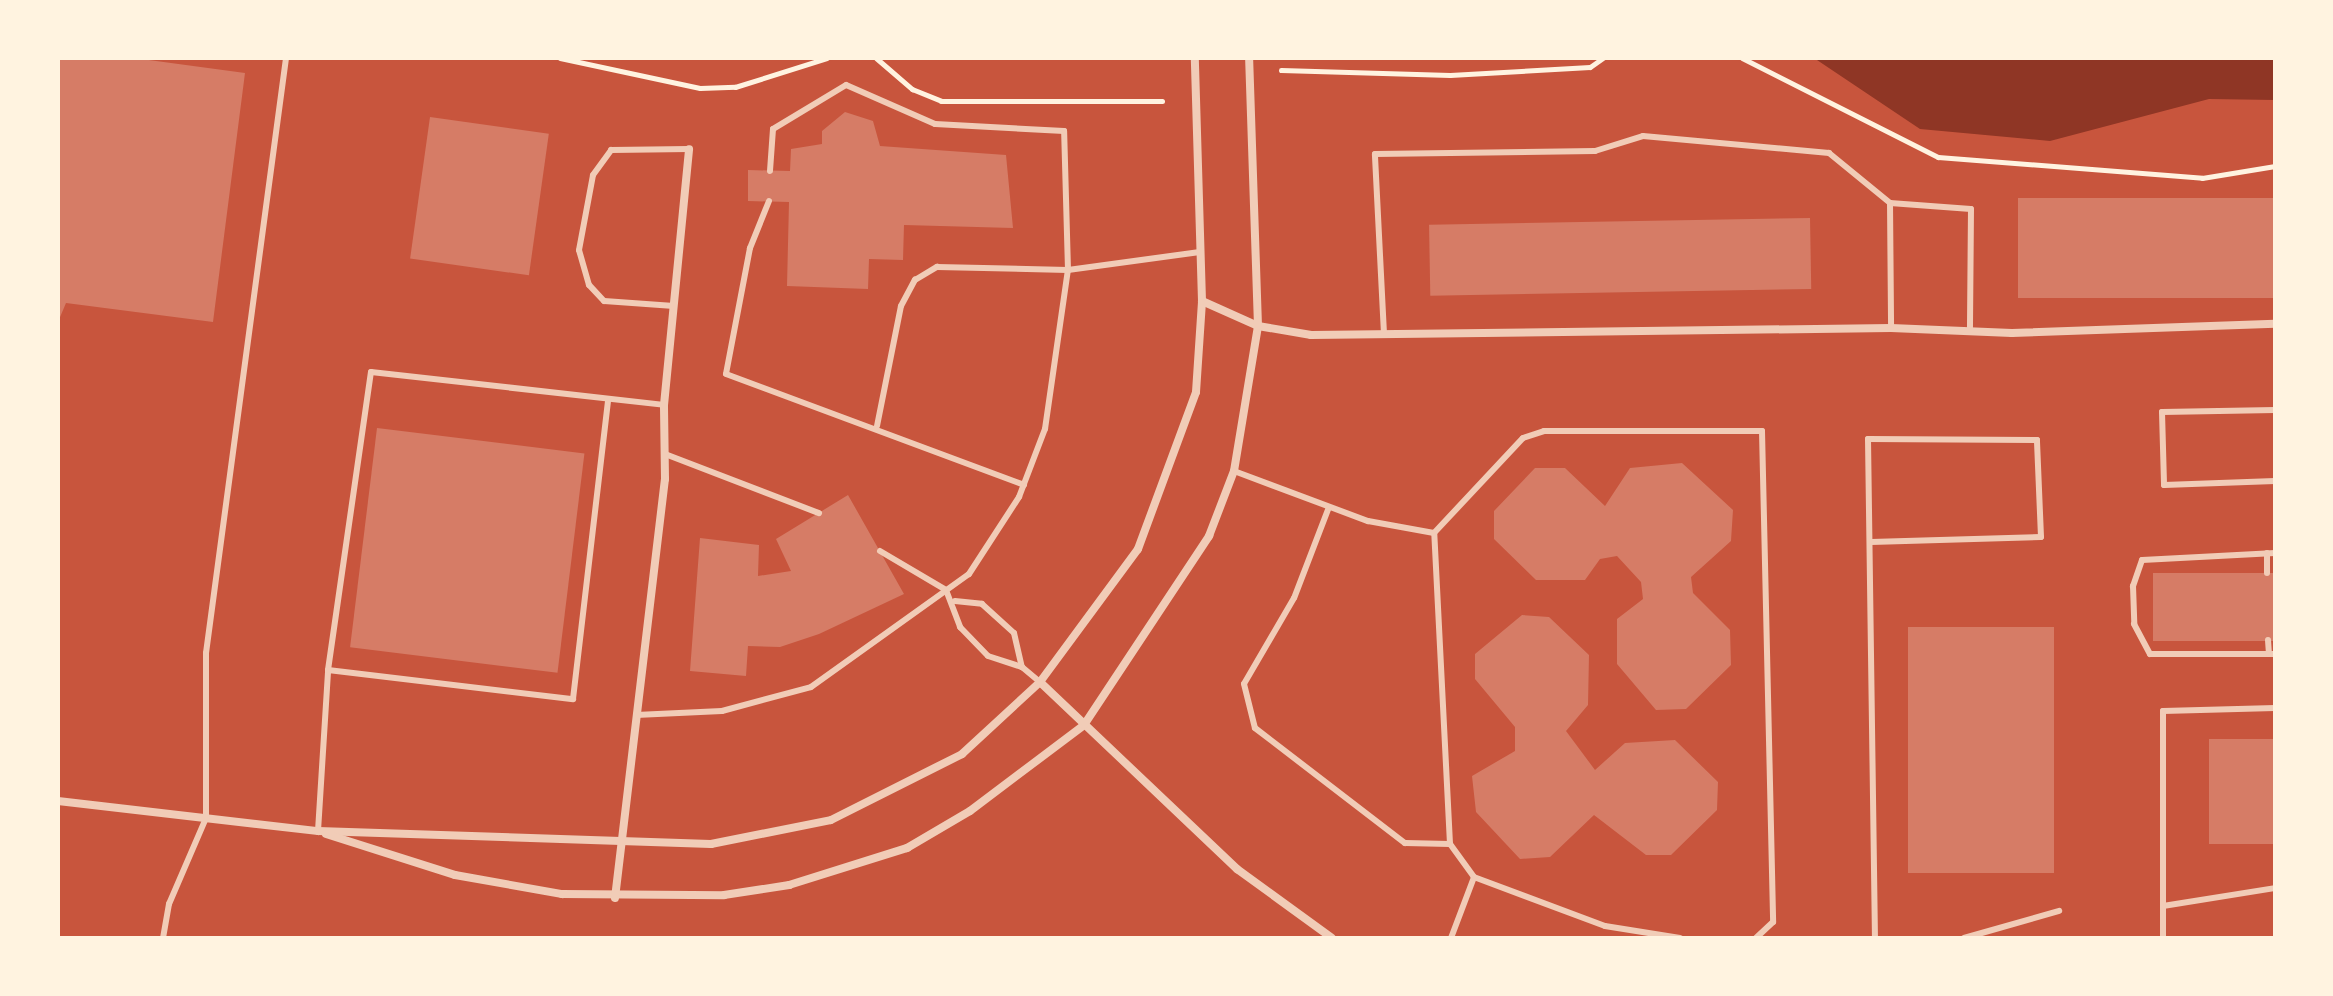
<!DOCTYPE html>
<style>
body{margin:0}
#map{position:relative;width:2333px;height:996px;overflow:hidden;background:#c8553d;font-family:Signika,sans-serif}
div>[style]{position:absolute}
.water>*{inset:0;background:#8f3625}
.building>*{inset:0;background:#d67c66;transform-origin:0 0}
.path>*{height:5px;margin:-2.5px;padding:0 2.5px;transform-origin:2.5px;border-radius:2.5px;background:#fff3e0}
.service>*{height:6px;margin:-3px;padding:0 3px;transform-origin:3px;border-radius:3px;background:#f1ccb7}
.minor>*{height:8px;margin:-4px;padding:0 4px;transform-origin:4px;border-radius:4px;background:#f1ccb7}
span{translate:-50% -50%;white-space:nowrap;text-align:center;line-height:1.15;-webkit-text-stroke:8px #fff3e0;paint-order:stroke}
.frame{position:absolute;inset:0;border:60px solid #fff3e0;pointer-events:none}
</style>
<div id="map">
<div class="water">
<i style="clip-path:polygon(1814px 58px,2275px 58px,2275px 100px,2209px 99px,2050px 141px,1920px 129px)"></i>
</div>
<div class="building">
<i style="clip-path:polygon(58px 58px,134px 58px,245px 73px,213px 322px,66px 303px,58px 322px)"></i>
<i style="clip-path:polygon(845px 112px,873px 121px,880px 146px,1006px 155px,1013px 228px,904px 225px,903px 260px,869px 259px,868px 289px,787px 286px,789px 202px,748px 201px,748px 170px,790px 171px,791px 149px,822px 144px,822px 131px)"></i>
<i style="left:430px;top:117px;width:120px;height:143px;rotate:8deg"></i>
<i style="left:2275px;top:198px;width:100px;height:257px;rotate:90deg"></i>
<i style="left:1810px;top:218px;width:71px;height:381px;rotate:89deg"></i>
<i style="left:377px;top:428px;width:209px;height:221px;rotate:7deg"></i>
<i style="clip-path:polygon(1682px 463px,1733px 510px,1731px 541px,1691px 577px,1693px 593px,1730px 630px,1731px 665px,1686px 709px,1656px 710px,1617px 664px,1617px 619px,1643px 599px,1641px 582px,1617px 556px,1600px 559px,1585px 580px,1536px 580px,1494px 539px,1494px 511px,1535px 468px,1565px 468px,1605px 506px,1630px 468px)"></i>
<i style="clip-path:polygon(848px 495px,904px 594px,819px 634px,780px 647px,748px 646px,746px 676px,690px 671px,700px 538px,759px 545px,758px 576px,791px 571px,776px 539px)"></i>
<i style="left:2153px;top:573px;width:122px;height:68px"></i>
<i style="clip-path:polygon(1522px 615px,1549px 617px,1589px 655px,1588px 705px,1566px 731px,1595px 770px,1625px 743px,1675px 740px,1718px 782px,1717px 810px,1671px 855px,1646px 855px,1594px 815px,1550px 857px,1520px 859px,1476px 812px,1472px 776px,1515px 751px,1515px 727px,1475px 679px,1475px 654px)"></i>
<i style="left:2054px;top:627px;width:246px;height:146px;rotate:90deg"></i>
<i style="left:2209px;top:739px;width:66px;height:105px"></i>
</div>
<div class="path">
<i style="left:560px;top:58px;width:143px;rotate:12.1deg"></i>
<i style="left:700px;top:88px;width:35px;rotate:-2deg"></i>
<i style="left:735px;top:87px;width:96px;rotate:-17.5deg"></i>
<i style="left:876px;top:58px;width:48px;rotate:40.7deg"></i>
<i style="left:912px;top:89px;width:31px;rotate:22deg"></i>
<i style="left:941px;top:101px;width:221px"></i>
<i style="left:1742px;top:58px;width:220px;rotate:26.8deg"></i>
<i style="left:1938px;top:157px;width:265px;rotate:4.5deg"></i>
<i style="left:2202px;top:178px;width:74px;rotate:-9.3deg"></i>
<i style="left:1281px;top:70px;width:169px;rotate:1.7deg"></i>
<i style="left:1450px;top:75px;width:140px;rotate:-3.3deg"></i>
<i style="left:1590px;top:67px;width:16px;rotate:-35deg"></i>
</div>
<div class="service">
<i style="left:769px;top:201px;width:51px;rotate:112deg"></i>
<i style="left:750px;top:248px;width:128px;rotate:100.8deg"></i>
<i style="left:726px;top:374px;width:318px;rotate:20.4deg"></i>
<i style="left:1890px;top:203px;width:81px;rotate:4.2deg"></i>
<i style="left:1971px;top:209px;width:122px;rotate:90.5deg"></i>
<i style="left:674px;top:306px;width:70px;rotate:-175.9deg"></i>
<i style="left:604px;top:301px;width:22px;rotate:-133deg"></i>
<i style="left:589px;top:285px;width:36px;rotate:-106deg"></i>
<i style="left:579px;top:250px;width:76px;rotate:-79.4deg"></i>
<i style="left:593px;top:175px;width:31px;rotate:-54deg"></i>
<i style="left:611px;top:150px;width:78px;rotate:-0.7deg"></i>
<i style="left:1384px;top:334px;width:180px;rotate:-92.9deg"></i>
<i style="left:1375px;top:154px;width:220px;rotate:-0.8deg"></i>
<i style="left:1595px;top:151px;width:50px;rotate:-17.4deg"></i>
<i style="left:1643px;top:136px;width:187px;rotate:5.2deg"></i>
<i style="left:1829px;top:153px;width:79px;rotate:39.3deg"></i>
<i style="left:1890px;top:203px;width:125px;rotate:89.5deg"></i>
<i style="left:2275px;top:410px;width:113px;rotate:179deg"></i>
<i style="left:2162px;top:412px;width:73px;rotate:88.4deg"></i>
<i style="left:2164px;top:485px;width:111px;rotate:-2.1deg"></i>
<i style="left:877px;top:426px;width:122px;rotate:-78.7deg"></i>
<i style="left:901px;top:306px;width:30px;rotate:-62deg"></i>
<i style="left:915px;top:280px;width:26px;rotate:-31deg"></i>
<i style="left:937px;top:267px;width:131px;rotate:1.3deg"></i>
<i style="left:1068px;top:270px;width:133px;rotate:-7.8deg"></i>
<i style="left:665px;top:454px;width:165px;rotate:21deg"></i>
<i style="left:1234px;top:471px;width:143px;rotate:20.5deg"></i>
<i style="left:1368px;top:521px;width:67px;rotate:10.3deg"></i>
<i style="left:1329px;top:507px;width:97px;rotate:111deg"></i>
<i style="left:1294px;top:598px;width:99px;rotate:120.2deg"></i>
<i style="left:1244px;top:684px;width:45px;rotate:76deg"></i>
<i style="left:1255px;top:728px;width:189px;rotate:37.5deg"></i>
<i style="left:1405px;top:843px;width:45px;rotate:1.3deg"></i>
<i style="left:1871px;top:542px;width:170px;rotate:-1.7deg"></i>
<i style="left:2041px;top:537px;width:97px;rotate:-92.4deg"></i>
<i style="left:2037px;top:440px;width:169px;rotate:-179.7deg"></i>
<i style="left:1868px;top:439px;width:499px;rotate:89.2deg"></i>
<i style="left:880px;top:551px;width:77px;rotate:30.6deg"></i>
<i style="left:946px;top:590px;width:40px;rotate:69deg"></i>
<i style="left:960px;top:627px;width:40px;rotate:46deg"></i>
<i style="left:988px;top:656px;width:36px;rotate:18deg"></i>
<i style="left:1022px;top:667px;width:23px;rotate:40deg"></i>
<i style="left:2267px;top:553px;width:20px;rotate:90deg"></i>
<i style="left:2275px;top:553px;width:133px;rotate:177deg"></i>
<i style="left:2142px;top:560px;width:28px;rotate:109deg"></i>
<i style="left:2133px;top:586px;width:38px;rotate:88deg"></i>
<i style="left:2134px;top:624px;width:34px;rotate:62deg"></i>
<i style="left:2150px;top:654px;width:125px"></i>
<i style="left:955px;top:601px;width:27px;rotate:6deg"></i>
<i style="left:982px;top:604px;width:43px;rotate:42.2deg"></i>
<i style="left:1014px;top:633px;width:35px;rotate:77deg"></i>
<i style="left:2268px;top:640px;width:14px;rotate:86deg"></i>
<i style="left:328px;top:670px;width:247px;rotate:6.8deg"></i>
<i style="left:573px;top:699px;width:302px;rotate:-83.3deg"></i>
<i style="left:636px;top:715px;width:86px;rotate:-2.7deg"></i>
<i style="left:722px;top:711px;width:92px;rotate:-15.1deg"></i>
<i style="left:811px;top:687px;width:194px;rotate:-35.6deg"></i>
<i style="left:969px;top:574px;width:92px;rotate:-57deg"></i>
<i style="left:1019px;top:497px;width:73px;rotate:-69.1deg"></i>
<i style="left:1045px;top:429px;width:161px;rotate:-81.8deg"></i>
<i style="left:1068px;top:270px;width:139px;rotate:-91.6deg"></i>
<i style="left:1064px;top:131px;width:129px;rotate:-176.9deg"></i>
<i style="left:935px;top:124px;width:97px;rotate:-156.3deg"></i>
<i style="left:846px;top:85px;width:85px;rotate:148.9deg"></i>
<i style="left:773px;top:129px;width:42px;rotate:94.1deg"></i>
<i style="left:318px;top:831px;width:161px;rotate:-86.4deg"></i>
<i style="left:328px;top:670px;width:301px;rotate:-81.8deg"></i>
<i style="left:371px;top:372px;width:295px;rotate:6.4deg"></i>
<i style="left:2163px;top:906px;width:113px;rotate:-9.1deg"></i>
<i style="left:163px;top:938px;width:35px;rotate:-80deg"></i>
<i style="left:169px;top:904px;width:94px;rotate:-66.7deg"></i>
<i style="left:206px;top:818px;width:165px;rotate:-90deg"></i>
<i style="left:206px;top:653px;width:600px;rotate:-82.34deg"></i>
<i style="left:1451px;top:938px;width:65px;rotate:-69.3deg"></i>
<i style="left:1680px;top:938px;width:76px;rotate:-170.9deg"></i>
<i style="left:1605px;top:926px;width:140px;rotate:-159.5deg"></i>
<i style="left:1474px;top:877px;width:41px;rotate:-126deg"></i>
<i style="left:1450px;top:844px;width:311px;rotate:-92.9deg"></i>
<i style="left:1434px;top:533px;width:130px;rotate:-46.9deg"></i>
<i style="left:1523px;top:438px;width:22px;rotate:-18deg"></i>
<i style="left:1544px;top:431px;width:218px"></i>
<i style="left:1762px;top:431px;width:491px;rotate:88.7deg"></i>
<i style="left:1773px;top:922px;width:23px;rotate:137deg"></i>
<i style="left:1964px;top:938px;width:99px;rotate:-15.9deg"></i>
<i style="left:2163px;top:938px;width:227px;rotate:-90deg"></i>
<i style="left:2163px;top:711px;width:112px;rotate:-1.5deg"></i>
</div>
<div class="minor">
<i style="left:1202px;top:301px;width:61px;rotate:24.1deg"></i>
<i style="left:1258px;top:326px;width:54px;rotate:9.6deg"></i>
<i style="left:1311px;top:335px;width:580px;rotate:-0.69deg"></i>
<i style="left:1891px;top:328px;width:121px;rotate:2.4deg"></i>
<i style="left:2012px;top:333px;width:263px;rotate:-2deg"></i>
<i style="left:1040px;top:682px;width:272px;rotate:43.5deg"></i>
<i style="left:1237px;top:869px;width:117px;rotate:36deg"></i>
<i style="left:58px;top:801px;width:262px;rotate:6.6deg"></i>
<i style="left:318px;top:831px;width:393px;rotate:1.9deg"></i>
<i style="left:711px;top:844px;width:122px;rotate:-11.3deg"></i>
<i style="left:831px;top:820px;width:147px;rotate:-26.7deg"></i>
<i style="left:962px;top:754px;width:106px;rotate:-42.7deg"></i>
<i style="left:1040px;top:682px;width:165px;rotate:-53.6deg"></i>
<i style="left:1138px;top:549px;width:167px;rotate:-69.7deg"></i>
<i style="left:1196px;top:392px;width:91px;rotate:-86.2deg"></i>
<i style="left:1202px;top:301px;width:243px;rotate:-91.7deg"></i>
<i style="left:326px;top:834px;width:135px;rotate:17.6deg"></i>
<i style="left:455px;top:875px;width:109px;rotate:10.1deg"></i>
<i style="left:562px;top:894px;width:162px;rotate:0.4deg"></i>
<i style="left:724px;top:895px;width:66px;rotate:-8.7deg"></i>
<i style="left:789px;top:885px;width:124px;rotate:-17.4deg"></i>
<i style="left:907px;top:848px;width:73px;rotate:-30.4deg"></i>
<i style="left:970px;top:811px;width:143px;rotate:-37deg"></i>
<i style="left:1084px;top:725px;width:227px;rotate:-56.5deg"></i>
<i style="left:1209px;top:536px;width:70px;rotate:-69deg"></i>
<i style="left:1234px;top:471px;width:147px;rotate:-80.6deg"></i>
<i style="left:1258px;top:326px;width:268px;rotate:-91.9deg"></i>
<i style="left:615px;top:898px;width:422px;rotate:-83.2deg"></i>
<i style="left:665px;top:479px;width:74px;rotate:-90.8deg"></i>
<i style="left:664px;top:405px;width:257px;rotate:-84.4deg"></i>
</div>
<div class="frame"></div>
</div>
